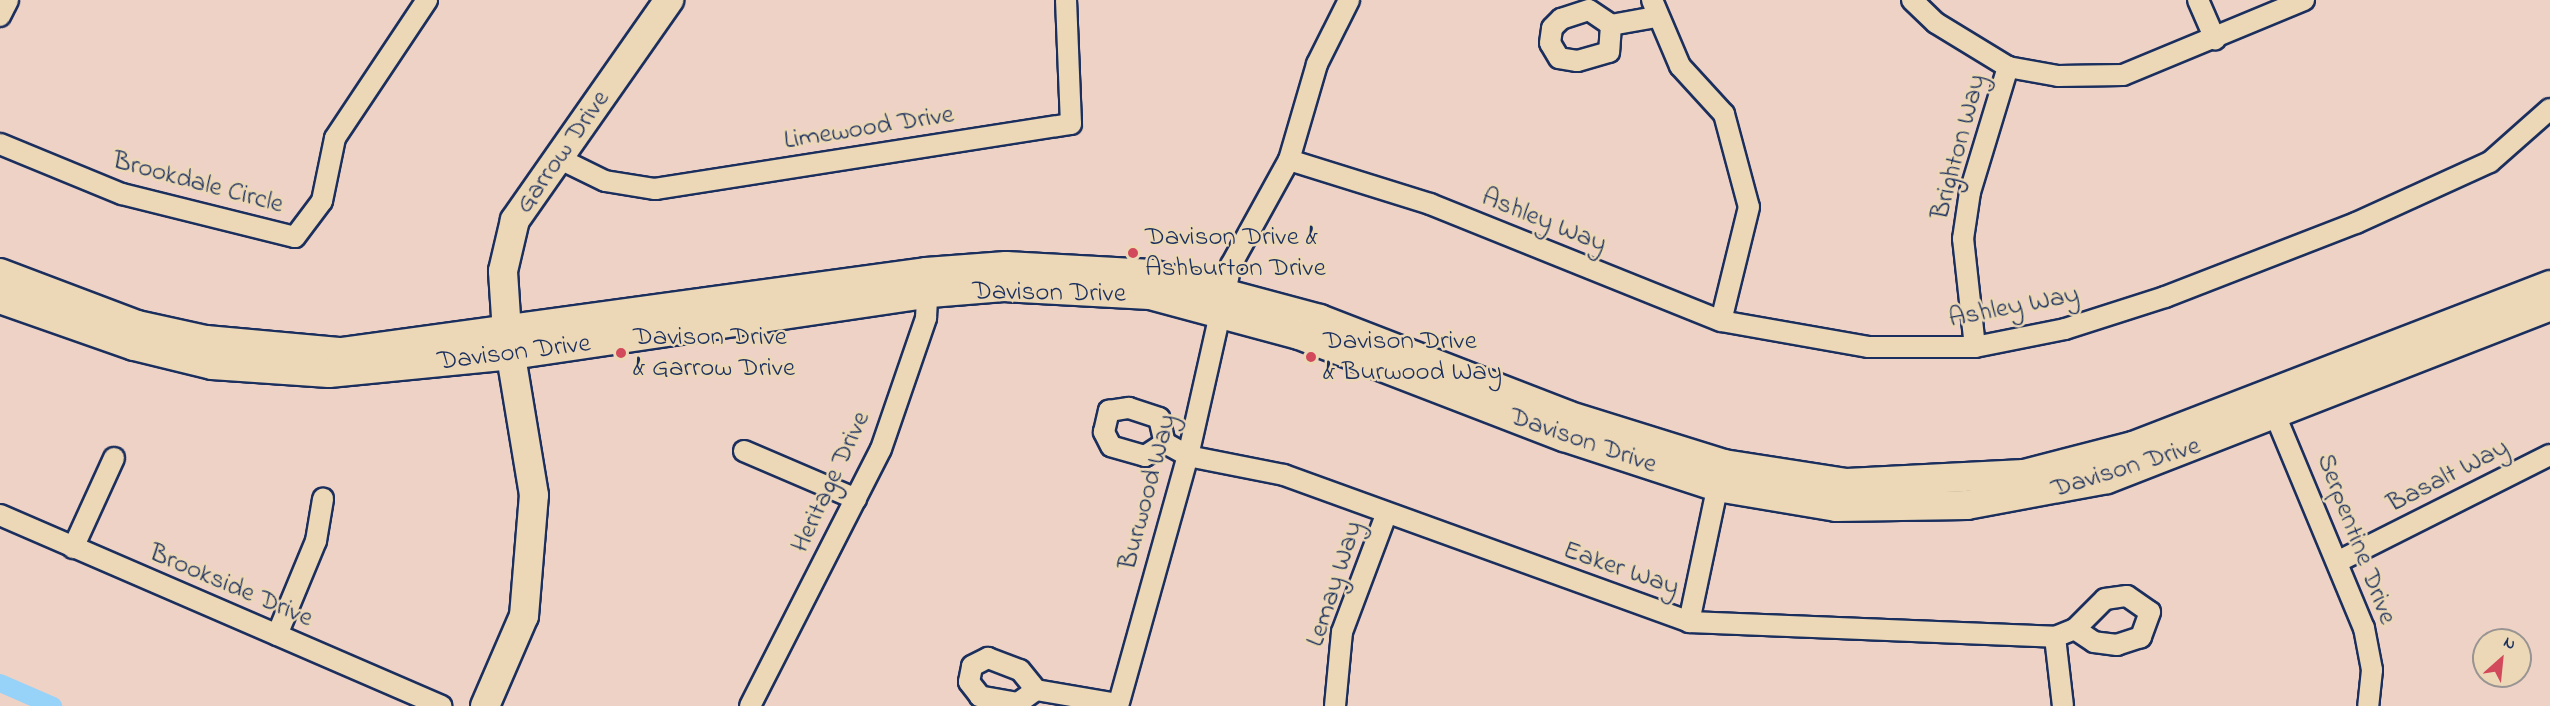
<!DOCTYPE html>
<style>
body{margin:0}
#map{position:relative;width:2550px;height:706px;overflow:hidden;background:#eed2c5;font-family:"Indie Flower",sans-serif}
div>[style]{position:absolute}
.canal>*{height:18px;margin:-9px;padding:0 9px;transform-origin:9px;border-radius:9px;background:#97d3f8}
.roads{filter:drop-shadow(2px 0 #1b2f5e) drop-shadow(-2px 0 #1b2f5e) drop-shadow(0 2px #1b2f5e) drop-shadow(0 -2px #1b2f5e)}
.street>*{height:20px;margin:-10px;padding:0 10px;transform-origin:10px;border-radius:10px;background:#ecd8b6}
.secondary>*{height:28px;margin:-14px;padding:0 14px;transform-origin:14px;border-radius:14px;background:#ecd8b6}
.dots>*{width:16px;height:16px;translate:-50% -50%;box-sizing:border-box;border:3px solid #ecd8b6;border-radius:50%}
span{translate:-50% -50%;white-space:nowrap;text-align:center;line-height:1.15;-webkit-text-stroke:5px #ecd8b6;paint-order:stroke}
.street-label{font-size:27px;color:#1b2f5e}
.poi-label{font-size:27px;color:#1b2f5e}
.left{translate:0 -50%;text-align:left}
.north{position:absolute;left:2472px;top:628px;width:60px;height:60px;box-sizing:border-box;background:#ecd8b6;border:2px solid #989493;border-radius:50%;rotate:27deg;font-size:16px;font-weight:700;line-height:24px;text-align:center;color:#1b2f5e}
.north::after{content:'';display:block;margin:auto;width:21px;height:27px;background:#d1495b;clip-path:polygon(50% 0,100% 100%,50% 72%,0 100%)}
</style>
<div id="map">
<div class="canal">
<i style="left:0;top:683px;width:58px;rotate:23.5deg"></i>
</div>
<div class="roads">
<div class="street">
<i style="left:1652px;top:0;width:72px;rotate:67deg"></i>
<i style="left:1680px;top:66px;width:65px;rotate:47.5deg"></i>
<i style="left:1724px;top:114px;width:96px;rotate:75deg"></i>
<i style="left:1749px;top:207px;width:117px;rotate:103.8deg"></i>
<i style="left:1912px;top:0;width:33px;rotate:44deg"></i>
<i style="left:1936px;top:23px;width:84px;rotate:31.4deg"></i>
<i style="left:2008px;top:67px;width:51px;rotate:10.2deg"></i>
<i style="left:2058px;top:76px;width:65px;rotate:-0.9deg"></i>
<i style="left:2123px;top:75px;width:196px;rotate:-22.5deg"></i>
<i style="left:2198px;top:0;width:43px;rotate:66.4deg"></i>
<i style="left:1589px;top:10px;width:27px;rotate:34deg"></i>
<i style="left:1611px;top:25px;width:27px;rotate:94deg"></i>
<i style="left:1609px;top:52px;width:33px;rotate:164deg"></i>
<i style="left:1577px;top:61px;width:18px;rotate:-171deg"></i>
<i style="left:1559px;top:58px;width:17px;rotate:-121deg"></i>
<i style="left:1550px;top:43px;width:15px;rotate:-82deg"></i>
<i style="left:1552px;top:28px;width:13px;rotate:-45deg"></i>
<i style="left:1561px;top:19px;width:29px;rotate:-18deg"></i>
<i style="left:0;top:16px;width:18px;rotate:-63deg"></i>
<i style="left:1611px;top:25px;width:46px;rotate:-10.1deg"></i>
<i style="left:0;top:144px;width:132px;rotate:22.3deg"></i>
<i style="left:122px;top:194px;width:178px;rotate:14deg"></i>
<i style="left:295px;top:237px;width:45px;rotate:-53.1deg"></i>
<i style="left:322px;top:201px;width:64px;rotate:-78.3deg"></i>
<i style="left:335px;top:138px;width:166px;rotate:-56.3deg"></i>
<i style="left:558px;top:158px;width:52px;rotate:26.1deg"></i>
<i style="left:605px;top:181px;width:51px;rotate:9.1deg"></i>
<i style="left:655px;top:189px;width:421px;rotate:-8.9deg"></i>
<i style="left:1071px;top:124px;width:124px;rotate:-92.3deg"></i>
<i style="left:1289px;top:160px;width:148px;rotate:17.3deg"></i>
<i style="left:1430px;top:204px;width:314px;rotate:21.9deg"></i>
<i style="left:1721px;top:321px;width:149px;rotate:10deg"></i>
<i style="left:1868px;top:347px;width:107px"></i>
<i style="left:1975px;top:347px;width:92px;rotate:-11.3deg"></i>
<i style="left:2065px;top:329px;width:105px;rotate:-17.7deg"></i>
<i style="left:2165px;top:297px;width:205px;rotate:-21.2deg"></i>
<i style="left:2356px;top:223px;width:147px;rotate:-24.5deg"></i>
<i style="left:2490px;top:162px;width:80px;rotate:-41.5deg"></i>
<i style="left:1975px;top:347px;width:109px;rotate:-96.3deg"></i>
<i style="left:1963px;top:239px;width:48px;rotate:-81.5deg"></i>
<i style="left:1970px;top:192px;width:131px;rotate:-73.1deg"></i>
<i style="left:2271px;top:405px;width:242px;rotate:67.4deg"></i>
<i style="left:2364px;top:628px;width:43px;rotate:79.2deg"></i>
<i style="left:2372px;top:670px;width:36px;rotate:96deg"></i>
<i style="left:1165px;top:443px;width:24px;rotate:147deg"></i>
<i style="left:1145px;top:456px;width:35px;rotate:-164deg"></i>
<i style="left:1111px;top:446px;width:16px;rotate:-117deg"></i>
<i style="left:1104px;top:432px;width:22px;rotate:-77deg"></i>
<i style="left:1109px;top:411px;width:20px;rotate:-9deg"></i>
<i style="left:1129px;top:408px;width:32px;rotate:18deg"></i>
<i style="left:1159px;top:418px;width:26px;rotate:77deg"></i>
<i style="left:1165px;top:443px;width:26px;rotate:29deg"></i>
<i style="left:1188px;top:456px;width:98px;rotate:11.2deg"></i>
<i style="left:1284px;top:475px;width:431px;rotate:19.9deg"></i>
<i style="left:1689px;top:622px;width:366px;rotate:2.3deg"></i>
<i style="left:2055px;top:637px;width:22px;rotate:-22deg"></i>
<i style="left:2075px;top:629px;width:42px;rotate:-45deg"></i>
<i style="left:2105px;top:599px;width:22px;rotate:-8deg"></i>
<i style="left:2127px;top:596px;width:28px;rotate:35deg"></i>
<i style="left:2150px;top:612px;width:27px;rotate:110deg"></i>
<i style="left:2141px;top:637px;width:25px;rotate:162deg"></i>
<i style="left:2117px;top:645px;width:23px;rotate:-173deg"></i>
<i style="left:2094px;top:642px;width:23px;rotate:-146deg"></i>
<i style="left:744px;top:451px;width:122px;rotate:23.2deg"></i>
<i style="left:0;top:515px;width:481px;rotate:23.4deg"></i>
<i style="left:73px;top:548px;width:99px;rotate:-65.5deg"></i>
<i style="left:2339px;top:561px;width:236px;rotate:-26.7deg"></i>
<i style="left:1689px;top:622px;width:150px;rotate:-78.1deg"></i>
<i style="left:277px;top:635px;width:102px;rotate:-67.5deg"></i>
<i style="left:316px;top:541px;width:43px;rotate:-80.5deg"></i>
<i style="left:2055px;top:637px;width:69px;rotate:83.4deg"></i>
<i style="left:1036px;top:690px;width:22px;rotate:144deg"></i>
<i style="left:1018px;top:703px;width:39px;rotate:-170deg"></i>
<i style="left:980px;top:696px;width:18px;rotate:-128deg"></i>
<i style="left:969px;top:682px;width:16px;rotate:-79deg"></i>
<i style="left:972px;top:666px;width:18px;rotate:-27deg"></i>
<i style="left:988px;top:658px;width:34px;rotate:21deg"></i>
<i style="left:1020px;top:670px;width:26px;rotate:51deg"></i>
<i style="left:1036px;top:690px;width:83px;rotate:9.7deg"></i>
<i style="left:750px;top:706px;width:288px;rotate:-63deg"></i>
<i style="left:881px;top:449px;width:139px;rotate:-71deg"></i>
<i style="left:926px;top:318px;width:35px;rotate:-87deg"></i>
<i style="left:1118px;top:706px;width:260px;rotate:-74.4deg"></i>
<i style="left:1188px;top:456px;width:196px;rotate:-77.3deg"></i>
<i style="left:1231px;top:265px;width:120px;rotate:-61.1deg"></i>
<i style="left:1289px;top:160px;width:100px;rotate:-73.7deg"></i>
<i style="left:1317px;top:64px;width:72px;rotate:-63.4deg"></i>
<i style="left:1335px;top:706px;width:74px;rotate:-84.6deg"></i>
<i style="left:1342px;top:632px;width:125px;rotate:-69.4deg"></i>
</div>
<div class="secondary">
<i style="left:0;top:273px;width:147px;rotate:20.8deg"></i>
<i style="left:137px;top:325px;width:71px;rotate:12.3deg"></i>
<i style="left:206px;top:340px;width:136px;rotate:5.1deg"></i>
<i style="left:341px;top:352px;width:590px;rotate:-7.79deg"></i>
<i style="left:926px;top:272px;width:80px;rotate:-4.3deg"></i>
<i style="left:1006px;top:266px;width:146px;rotate:3.1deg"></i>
<i style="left:1152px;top:274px;width:174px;rotate:15deg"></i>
<i style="left:1320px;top:319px;width:265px;rotate:21.2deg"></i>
<i style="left:1567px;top:415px;width:164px;rotate:17.3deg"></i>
<i style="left:1724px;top:464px;width:124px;rotate:8.8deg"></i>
<i style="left:1847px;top:483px;width:177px;rotate:-2.9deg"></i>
<i style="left:2024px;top:474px;width:113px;rotate:-14.4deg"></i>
<i style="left:2133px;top:446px;width:447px;rotate:-21.1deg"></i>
<i style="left:0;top:299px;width:142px;rotate:19.3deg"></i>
<i style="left:134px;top:346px;width:80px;rotate:13.7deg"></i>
<i style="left:212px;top:365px;width:117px;rotate:3.9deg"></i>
<i style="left:329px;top:373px;width:184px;rotate:-5.6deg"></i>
<i style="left:512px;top:355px;width:423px;rotate:-8.4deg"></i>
<i style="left:930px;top:293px;width:74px;rotate:-4.6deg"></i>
<i style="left:1004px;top:287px;width:146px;rotate:3.1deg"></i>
<i style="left:1150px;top:295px;width:154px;rotate:15deg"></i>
<i style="left:1299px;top:335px;width:284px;rotate:21.1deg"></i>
<i style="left:1564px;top:437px;width:161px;rotate:18.1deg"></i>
<i style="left:1717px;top:487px;width:121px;rotate:9.5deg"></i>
<i style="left:1836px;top:507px;width:131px;rotate:-0.9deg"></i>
<i style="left:1967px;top:505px;width:142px;rotate:-10.5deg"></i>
<i style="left:2107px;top:479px;width:476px;rotate:-21.3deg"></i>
<i style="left:485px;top:706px;width:98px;rotate:-66.6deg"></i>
<i style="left:524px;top:616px;width:121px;rotate:-85.3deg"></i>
<i style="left:534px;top:495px;width:165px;rotate:-99.4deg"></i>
<i style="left:507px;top:332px;width:61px;rotate:-93.8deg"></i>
<i style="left:503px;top:271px;width:52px;rotate:-76.8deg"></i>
<i style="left:515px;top:220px;width:269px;rotate:-55deg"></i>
</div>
</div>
<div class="dots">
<i style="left:1133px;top:253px;background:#d1495b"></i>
<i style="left:621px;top:353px;background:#d1495b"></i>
<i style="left:1311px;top:357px;background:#d1495b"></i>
</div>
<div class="street-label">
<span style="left:869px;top:128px;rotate:-9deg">Limewood Drive</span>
<span style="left:1959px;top:147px;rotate:-75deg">Brighton Way</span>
<span style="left:563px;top:152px;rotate:-55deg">Garrow Drive</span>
<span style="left:198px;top:183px;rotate:15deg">Brookdale Circle</span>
<span style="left:1544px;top:221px;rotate:22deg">Ashley Way</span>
<span style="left:1049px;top:293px;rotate:1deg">Davison Drive</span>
<span style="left:2014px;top:307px;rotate:-11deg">Ashley Way</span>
<span style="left:514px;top:353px;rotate:-7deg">Davison Drive</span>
<span style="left:1583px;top:441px;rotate:19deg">Davison Drive</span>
<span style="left:2126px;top:468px;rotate:-17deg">Davison Drive</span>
<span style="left:2448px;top:476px;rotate:-27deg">Basalt Way</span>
<span style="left:831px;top:482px;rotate:-65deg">Heritage Drive</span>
<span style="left:1148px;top:492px;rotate:-75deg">Burwood Way</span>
<span style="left:2356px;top:539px;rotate:69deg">Serpentine Drive</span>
<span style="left:1621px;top:569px;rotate:19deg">Eaker Way</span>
<span style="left:1335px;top:584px;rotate:-72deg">Lemay Way</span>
<span style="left:231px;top:586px;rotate:23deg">Brookside Drive</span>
</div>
<div class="poi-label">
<span class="left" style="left:1145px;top:253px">Davison Drive &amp;<br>Ashburton Drive</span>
<span class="left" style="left:633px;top:353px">Davison Drive<br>&amp; Garrow Drive</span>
<span class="left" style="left:1323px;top:357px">Davison Drive<br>&amp; Burwood Way</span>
</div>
<div class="north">N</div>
</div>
